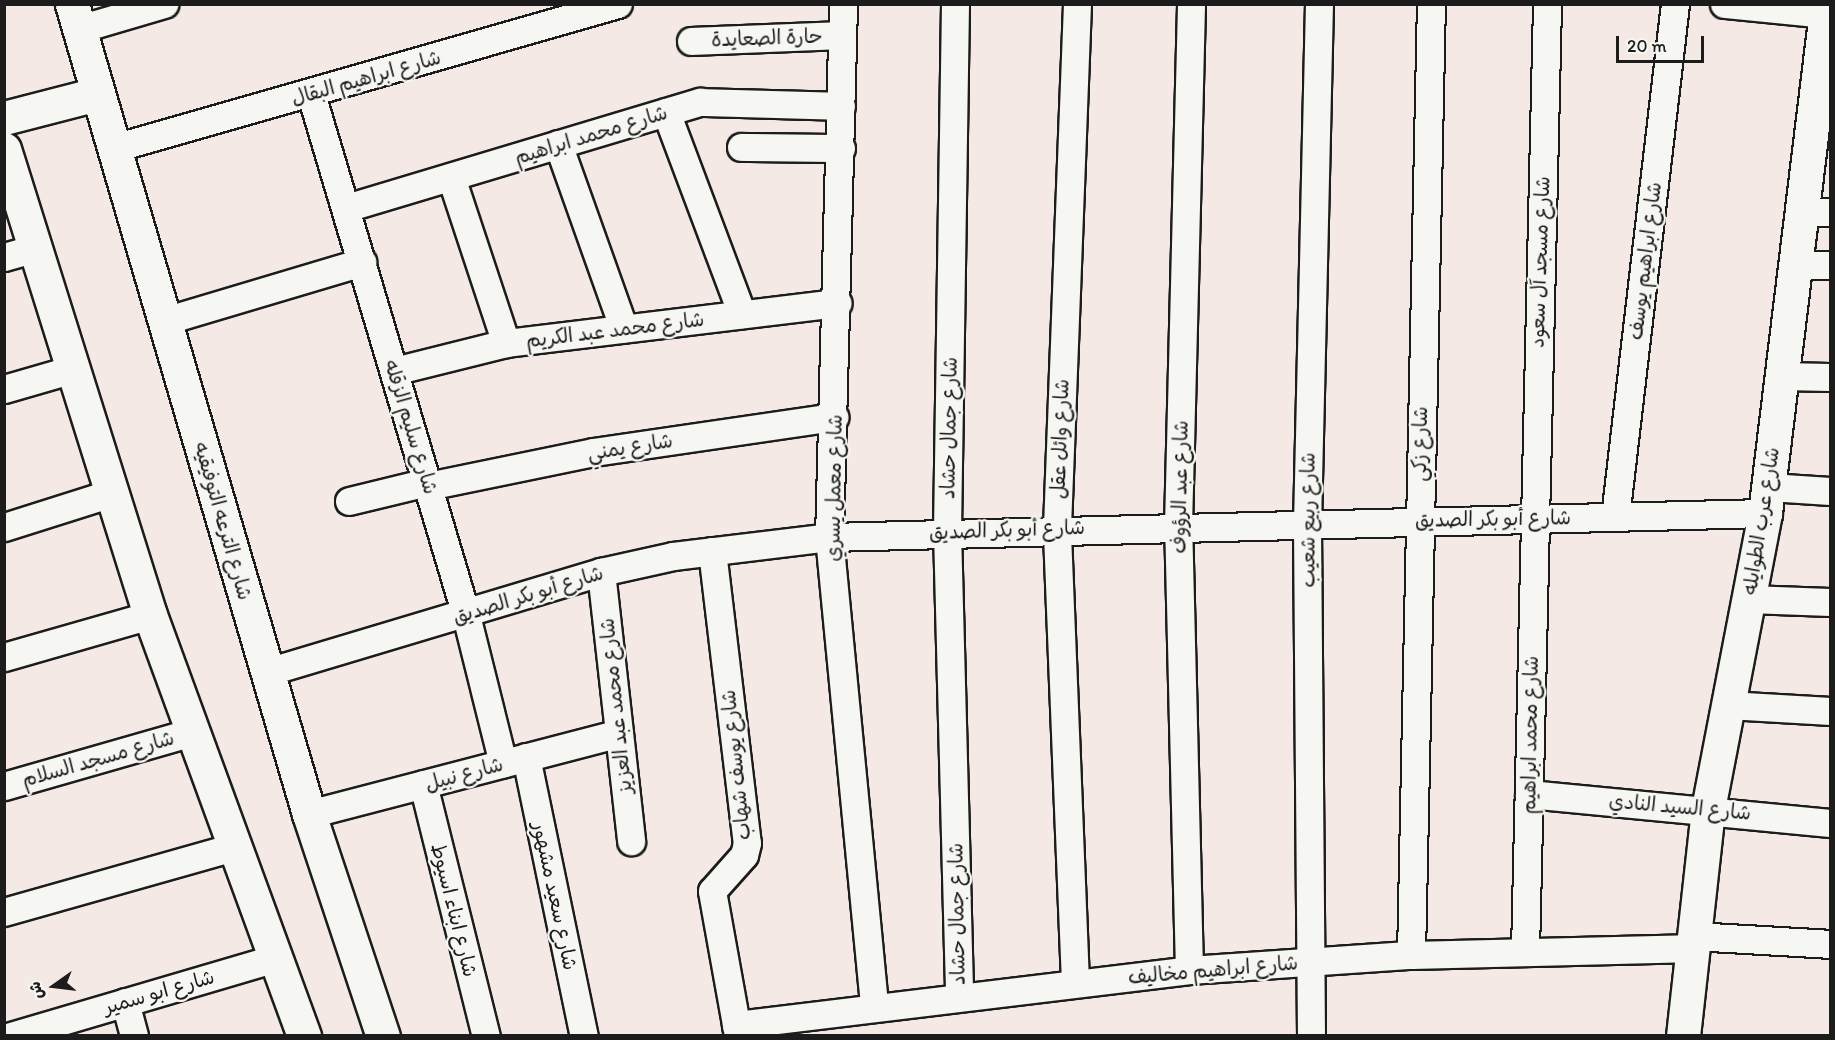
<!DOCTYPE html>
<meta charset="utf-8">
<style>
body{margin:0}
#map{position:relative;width:1835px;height:1040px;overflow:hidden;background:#f5e9e5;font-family:Itim,"Playpen Sans Arabic",sans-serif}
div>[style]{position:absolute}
.roads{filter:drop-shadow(2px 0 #1c1c1c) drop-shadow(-2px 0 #1c1c1c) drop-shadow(0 2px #1c1c1c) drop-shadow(0 -2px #1c1c1c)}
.minor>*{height:27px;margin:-13.5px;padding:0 13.5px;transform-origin:13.5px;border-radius:13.5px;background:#f6f6f2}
.tertiary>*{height:33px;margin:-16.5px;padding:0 16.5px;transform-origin:16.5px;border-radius:16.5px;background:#f6f6f2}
.secondary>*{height:33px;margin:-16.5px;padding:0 16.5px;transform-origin:16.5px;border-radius:16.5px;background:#f6f6f2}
span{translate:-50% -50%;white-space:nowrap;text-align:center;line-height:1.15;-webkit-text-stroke:4.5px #f6f6f2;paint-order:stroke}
.street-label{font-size:20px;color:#1c1c1c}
.frame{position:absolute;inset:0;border:6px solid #1c1c1c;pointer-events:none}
.north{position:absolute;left:24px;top:956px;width:60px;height:60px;-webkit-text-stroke:4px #f6f6f2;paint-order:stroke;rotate:256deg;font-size:16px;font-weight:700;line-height:24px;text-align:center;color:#1c1c1c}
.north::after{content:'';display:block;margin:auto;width:21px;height:27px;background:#1c1c1c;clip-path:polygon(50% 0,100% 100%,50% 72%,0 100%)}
.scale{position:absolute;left:1616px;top:36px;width:88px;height:27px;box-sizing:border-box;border:3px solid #1c1c1c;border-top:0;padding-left:8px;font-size:18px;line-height:21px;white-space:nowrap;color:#1c1c1c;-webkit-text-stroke:4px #f6f6f2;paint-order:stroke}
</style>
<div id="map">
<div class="roads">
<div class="minor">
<i style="left:843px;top:4px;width:533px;rotate:91.5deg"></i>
<i style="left:829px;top:537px;width:472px;rotate:84.5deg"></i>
<i style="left:955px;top:4px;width:527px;rotate:90.87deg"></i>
<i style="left:947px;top:531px;width:464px;rotate:88.5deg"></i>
<i style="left:1724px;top:4px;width:102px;rotate:5.6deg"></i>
<i style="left:79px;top:29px;width:89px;rotate:-16.4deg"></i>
<i style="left:691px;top:41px;width:151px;rotate:-2.3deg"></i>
<i style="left:311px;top:94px;width:544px;rotate:73.43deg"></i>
<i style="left:466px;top:615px;width:153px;rotate:76deg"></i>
<i style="left:666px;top:112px;width:216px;rotate:69.4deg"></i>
<i style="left:558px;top:144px;width:196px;rotate:70.4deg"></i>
<i style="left:741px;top:147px;width:100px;rotate:0.6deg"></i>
<i style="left:114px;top:148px;width:524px;rotate:-15.95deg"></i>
<i style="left:451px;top:177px;width:175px;rotate:71.7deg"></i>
<i style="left:346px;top:208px;width:370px;rotate:-16.7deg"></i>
<i style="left:700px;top:102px;width:141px;rotate:1.6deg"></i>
<i style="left:1801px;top:212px;width:29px"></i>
<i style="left:4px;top:257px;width:32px;rotate:-16deg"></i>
<i style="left:1795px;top:265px;width:35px"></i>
<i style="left:164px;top:321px;width:207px;rotate:-16.6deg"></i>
<i style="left:394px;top:371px;width:115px;rotate:-14deg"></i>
<i style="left:506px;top:343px;width:334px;rotate:-6.9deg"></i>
<i style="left:1781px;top:376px;width:49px;rotate:1.2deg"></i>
<i style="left:4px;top:389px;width:72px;rotate:-16.2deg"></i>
<i style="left:428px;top:486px;width:169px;rotate:-11.6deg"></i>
<i style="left:594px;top:452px;width:243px;rotate:-8.3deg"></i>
<i style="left:1769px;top:487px;width:61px;rotate:3.8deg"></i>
<i style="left:349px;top:501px;width:80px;rotate:-13.7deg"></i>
<i style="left:1615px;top:517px;width:516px;rotate:-83.33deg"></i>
<i style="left:4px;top:527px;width:113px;rotate:-17.5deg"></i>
<i style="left:712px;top:551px;width:294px;rotate:83.2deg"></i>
<i style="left:747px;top:843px;width:12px;rotate:104deg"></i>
<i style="left:744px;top:855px;width:48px;rotate:131.6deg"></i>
<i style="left:712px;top:891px;width:147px;rotate:79.8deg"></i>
<i style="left:601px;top:572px;width:271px;rotate:83.6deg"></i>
<i style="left:1748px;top:599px;width:82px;rotate:2.1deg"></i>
<i style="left:4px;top:657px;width:152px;rotate:-16deg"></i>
<i style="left:267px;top:672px;width:349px;rotate:-16.7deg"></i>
<i style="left:601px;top:572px;width:74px;rotate:-12.5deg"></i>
<i style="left:673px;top:556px;width:157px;rotate:-6.9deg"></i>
<i style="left:829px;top:537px;width:936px;rotate:-1.47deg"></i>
<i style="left:1728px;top:705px;width:102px;rotate:3.4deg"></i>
<i style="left:526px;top:757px;width:285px;rotate:78.3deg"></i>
<i style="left:423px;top:784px;width:260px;rotate:76deg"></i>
<i style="left:4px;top:786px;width:196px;rotate:-16deg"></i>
<i style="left:1529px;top:794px;width:302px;rotate:5.5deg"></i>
<i style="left:309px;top:814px;width:320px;rotate:-14.6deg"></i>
<i style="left:4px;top:912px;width:238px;rotate:-15.8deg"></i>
<i style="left:1693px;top:936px;width:137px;rotate:3.3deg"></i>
<i style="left:1525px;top:952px;width:948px;rotate:-88.67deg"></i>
<i style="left:1411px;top:955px;width:951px;rotate:-88.8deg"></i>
<i style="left:1189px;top:970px;width:444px;rotate:-91.4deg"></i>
<i style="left:1178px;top:526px;width:522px;rotate:-88.57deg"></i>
<i style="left:1075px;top:982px;width:455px;rotate:-92.3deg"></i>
<i style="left:1057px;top:527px;width:523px;rotate:-87.81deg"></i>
<i style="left:125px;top:1002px;width:35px;rotate:75deg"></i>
<i style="left:736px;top:1025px;width:456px;rotate:-6.9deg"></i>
<i style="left:1189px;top:970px;width:223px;rotate:-3.9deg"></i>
<i style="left:1411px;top:955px;width:281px;rotate:-1.4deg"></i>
<i style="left:11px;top:1036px;width:273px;rotate:-16.4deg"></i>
<i style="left:1311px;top:1036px;width:512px;rotate:-90.45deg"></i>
<i style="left:1307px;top:524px;width:520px;rotate:-88.68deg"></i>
</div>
<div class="tertiary">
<i style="left:1683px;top:1036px;width:228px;rotate:-83.7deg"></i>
<i style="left:1708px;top:809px;width:301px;rotate:-79.1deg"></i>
<i style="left:1765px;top:513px;width:513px;rotate:-83.06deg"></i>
</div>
<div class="secondary">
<i style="left:72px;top:4px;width:844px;rotate:73.69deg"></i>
<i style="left:309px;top:814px;width:234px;rotate:71.6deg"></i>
<i style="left:4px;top:118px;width:96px;rotate:-14.5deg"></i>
<i style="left:4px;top:149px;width:488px;rotate:72.6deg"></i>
<i style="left:150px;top:615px;width:448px;rotate:69.9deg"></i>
</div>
</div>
<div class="street-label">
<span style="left:767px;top:38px;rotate:-2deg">حارة الصعايدة</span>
<span style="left:366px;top:78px;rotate:-16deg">شارع ابراهيم البقال</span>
<span style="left:591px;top:135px;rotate:-17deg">شارع محمد ابراهيم</span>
<span style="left:1645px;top:261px;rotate:-83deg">شارع ابراهيم يوسف</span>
<span style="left:1540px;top:262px;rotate:-88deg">شارع مسجد آل سعود</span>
<span style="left:615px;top:330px;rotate:-7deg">شارع محمد عبد الكريم</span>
<span style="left:411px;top:427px;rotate:73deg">شارع سليم الزقله</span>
<span style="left:949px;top:428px;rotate:-89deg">شارع جمال حشاد</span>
<span style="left:1060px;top:439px;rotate:-88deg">شارع وائل عقل</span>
<span style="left:1420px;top:444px;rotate:-89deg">شارع زكي</span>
<span style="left:630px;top:447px;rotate:-9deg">شارع يمني</span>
<span style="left:1180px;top:487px;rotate:-89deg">شارع عبد الرؤوف</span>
<span style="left:834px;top:488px;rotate:-89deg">شارع معمل يسري</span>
<span style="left:1493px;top:519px;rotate:-1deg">شارع أبو بكر الصديق</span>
<span style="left:1308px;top:520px;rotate:-90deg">شارع ربيع شعيب</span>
<span style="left:223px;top:521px;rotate:74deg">شارع الترعه التوفيقيه</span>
<span style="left:1761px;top:521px;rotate:-81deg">شارع عرب الطوايله</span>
<span style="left:1007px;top:530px;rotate:-2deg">شارع أبو بكر الصديق</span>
<span style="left:528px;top:595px;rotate:-17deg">شارع أبو بكر الصديق</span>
<span style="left:616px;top:706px;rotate:-96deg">شارع محمد عبد العزيز</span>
<span style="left:1530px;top:735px;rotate:-89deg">شارع محمد ابراهيم</span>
<span style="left:98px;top:759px;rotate:-16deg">شارع مسجد السلام</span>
<span style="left:736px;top:765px;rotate:-96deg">شارع يوسف شهاب</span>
<span style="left:464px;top:774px;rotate:-15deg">شارع نبيل</span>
<span style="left:1680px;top:807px;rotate:5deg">شارع السيد النادي</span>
<span style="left:555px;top:896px;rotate:78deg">شارع سعيد مشهور</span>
<span style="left:454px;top:910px;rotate:76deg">شارع ابناء اسيوط</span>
<span style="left:957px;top:914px;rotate:-91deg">شارع جمال حشاد</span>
<span style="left:1213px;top:970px;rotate:-5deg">شارع ابراهيم مخاليف</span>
<span style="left:159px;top:992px;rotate:-16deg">شارع ابو سمير</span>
</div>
<div class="frame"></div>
<div class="north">ش</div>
<div class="scale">20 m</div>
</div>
